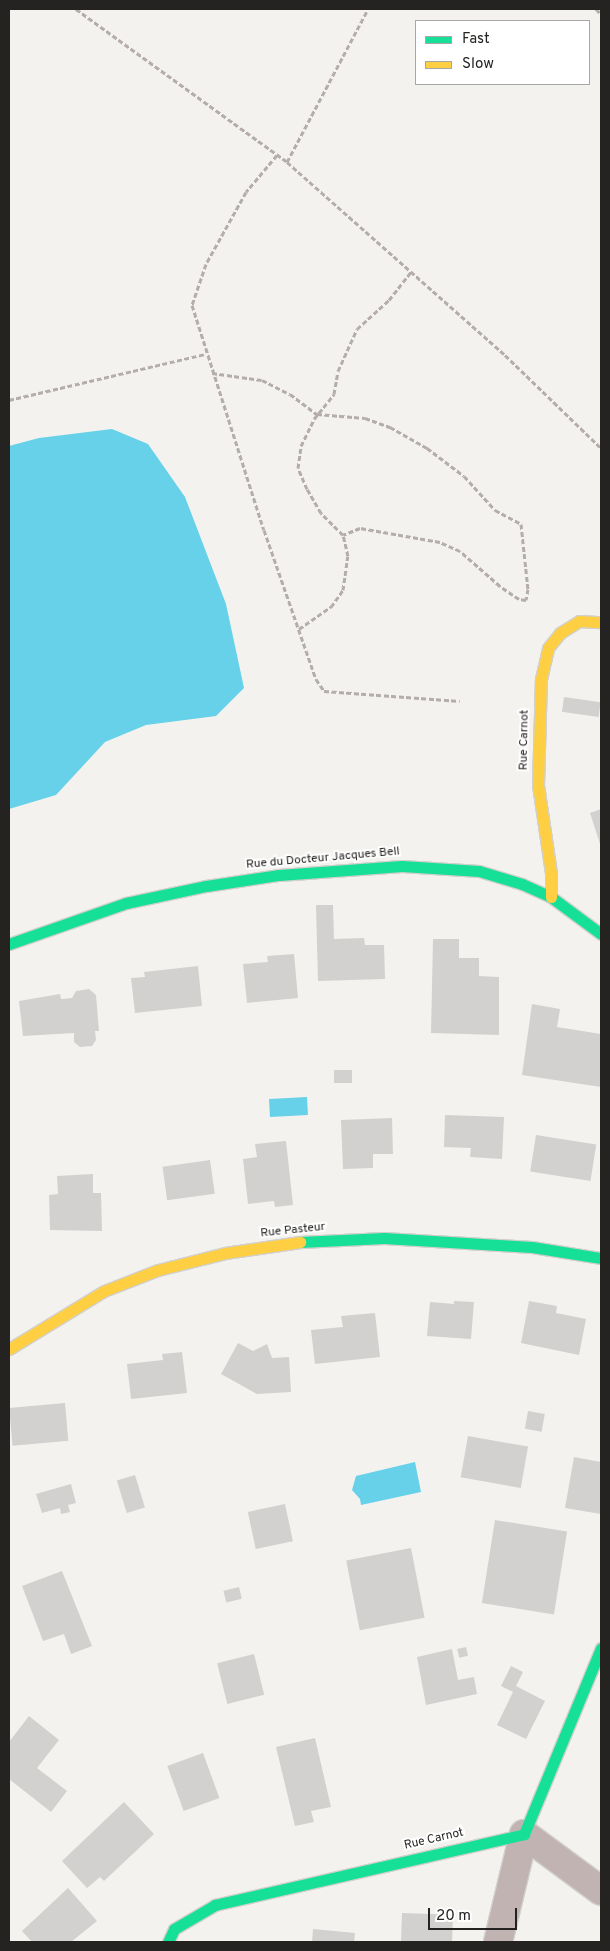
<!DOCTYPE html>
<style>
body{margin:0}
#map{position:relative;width:610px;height:1951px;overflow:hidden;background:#f3f2ee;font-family:Overpass,sans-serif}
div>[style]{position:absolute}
.water>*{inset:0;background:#66d1e9;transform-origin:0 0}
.building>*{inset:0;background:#d2d1d0;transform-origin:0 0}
.path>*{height:3px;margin-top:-1.5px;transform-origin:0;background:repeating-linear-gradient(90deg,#b5acac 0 5px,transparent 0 7.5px)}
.roads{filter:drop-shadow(1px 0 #d1d0ce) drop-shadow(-1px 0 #d1d0ce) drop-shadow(0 1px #d1d0ce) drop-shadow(0 -1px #d1d0ce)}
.street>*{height:28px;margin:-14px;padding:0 14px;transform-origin:14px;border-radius:14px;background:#c2b3b3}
.fast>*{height:11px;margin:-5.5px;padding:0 5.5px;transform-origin:5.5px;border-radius:5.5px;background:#16e098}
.slow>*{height:11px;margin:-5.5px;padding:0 5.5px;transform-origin:5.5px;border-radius:5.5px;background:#ffcf43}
span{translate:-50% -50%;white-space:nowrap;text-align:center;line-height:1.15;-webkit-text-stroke:4px #fff;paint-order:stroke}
.street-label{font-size:12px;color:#242321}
.frame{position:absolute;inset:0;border:10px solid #242321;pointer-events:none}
.legend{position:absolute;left:415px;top:20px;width:175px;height:65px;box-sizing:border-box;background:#fff;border:1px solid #a7a7a6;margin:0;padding:6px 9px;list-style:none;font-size:15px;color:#242321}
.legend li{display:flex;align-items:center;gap:10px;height:25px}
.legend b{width:25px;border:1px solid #a7a7a6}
.scale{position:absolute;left:428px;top:1908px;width:89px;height:22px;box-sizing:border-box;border:2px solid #242321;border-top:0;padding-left:6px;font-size:15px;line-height:18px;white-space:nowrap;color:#242321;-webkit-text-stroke:4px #fff;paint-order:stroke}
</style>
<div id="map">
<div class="water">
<i style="clip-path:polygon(112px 429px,148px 444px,185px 497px,226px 604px,244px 688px,216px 716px,146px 725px,105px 742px,56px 795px,9px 809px,9px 446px,39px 438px)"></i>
<i style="left:307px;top:1097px;width:18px;height:38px;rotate:87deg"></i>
<i style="clip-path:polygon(415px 1462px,421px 1492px,361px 1505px,360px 1499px,352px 1490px,356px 1476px)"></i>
</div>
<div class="building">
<i style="left:564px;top:697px;width:37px;height:15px;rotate:8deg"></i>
<i style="clip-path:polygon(601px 809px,601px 847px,590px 813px)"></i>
<i style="clip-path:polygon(316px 905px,333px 905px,334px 939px,364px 938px,365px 945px,384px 945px,385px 979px,318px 981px)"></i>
<i style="clip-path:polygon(433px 939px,459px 939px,459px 958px,479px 958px,479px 976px,499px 977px,499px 1035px,431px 1033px)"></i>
<i style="clip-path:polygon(294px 954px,298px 998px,247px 1003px,243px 964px,268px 962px,267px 956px)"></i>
<i style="clip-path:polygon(198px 966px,202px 1006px,135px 1013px,131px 978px,145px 977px,144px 972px)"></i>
<i style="clip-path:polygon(89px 989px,96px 995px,99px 1031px,95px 1031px,96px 1040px,92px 1046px,80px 1047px,74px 1042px,74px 1033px,23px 1036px,19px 1001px,60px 994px,61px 999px,72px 998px,76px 991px)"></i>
<i style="clip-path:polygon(532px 1004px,560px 1009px,557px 1027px,601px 1034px,601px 1087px,522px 1075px)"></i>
<i style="left:352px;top:1070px;width:13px;height:18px;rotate:90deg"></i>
<i style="clip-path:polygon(445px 1115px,504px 1117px,502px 1159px,470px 1157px,471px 1148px,444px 1147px)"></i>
<i style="clip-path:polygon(392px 1118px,393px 1154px,373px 1154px,373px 1168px,343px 1169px,341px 1120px)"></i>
<i style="left:536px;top:1135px;width:61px;height:37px;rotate:9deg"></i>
<i style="clip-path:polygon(286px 1141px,293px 1205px,275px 1207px,274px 1201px,248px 1204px,243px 1159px,257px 1157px,255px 1144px)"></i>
<i style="left:210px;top:1160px;width:34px;height:48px;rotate:82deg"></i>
<i style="clip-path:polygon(93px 1174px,93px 1193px,101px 1193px,102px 1231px,50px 1230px,49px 1195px,58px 1194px,57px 1176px)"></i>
<i style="clip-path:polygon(454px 1301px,474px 1302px,471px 1339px,427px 1336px,430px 1302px,454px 1304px)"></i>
<i style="clip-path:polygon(529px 1301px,557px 1306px,556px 1313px,586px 1319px,579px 1355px,521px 1343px)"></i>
<i style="clip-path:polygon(375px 1313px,380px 1357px,315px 1364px,311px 1330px,343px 1327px,341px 1316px)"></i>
<i style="clip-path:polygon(238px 1343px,253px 1351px,267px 1344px,272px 1358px,289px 1357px,291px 1392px,257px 1394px,221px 1374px)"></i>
<i style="clip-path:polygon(182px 1352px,187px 1393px,131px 1399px,127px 1364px,163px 1360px,162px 1354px)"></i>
<i style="left:65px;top:1403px;width:38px;height:56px;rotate:85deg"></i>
<i style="left:528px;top:1411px;width:17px;height:18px;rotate:10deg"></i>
<i style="left:468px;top:1436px;width:61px;height:42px;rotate:10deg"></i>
<i style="clip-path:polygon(574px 1457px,601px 1462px,601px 1514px,565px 1508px)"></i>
<i style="left:135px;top:1475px;width:34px;height:19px;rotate:73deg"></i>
<i style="clip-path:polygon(71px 1484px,76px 1503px,68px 1505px,70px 1512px,61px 1514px,60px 1508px,42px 1513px,36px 1494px)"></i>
<i style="left:285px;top:1504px;width:38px;height:38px;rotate:78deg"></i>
<i style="left:495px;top:1520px;width:73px;height:84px;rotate:9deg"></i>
<i style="left:411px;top:1548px;width:71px;height:66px;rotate:79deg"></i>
<i style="clip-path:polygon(62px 1571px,92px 1646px,71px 1654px,64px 1634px,43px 1641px,22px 1586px)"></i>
<i style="left:239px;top:1587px;width:12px;height:16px;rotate:76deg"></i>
<i style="left:466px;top:1647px;width:9px;height:9px;rotate:77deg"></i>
<i style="clip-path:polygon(452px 1649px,458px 1680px,474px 1677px,477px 1694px,426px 1705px,417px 1657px)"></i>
<i style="left:254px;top:1654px;width:42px;height:38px;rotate:76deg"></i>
<i style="clip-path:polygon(511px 1666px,523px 1672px,516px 1686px,545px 1701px,526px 1739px,497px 1725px,513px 1692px,501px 1686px)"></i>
<i style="clip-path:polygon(29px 1716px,59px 1740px,37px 1768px,67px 1791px,51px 1812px,9px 1779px,9px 1742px)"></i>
<i style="clip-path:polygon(315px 1738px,331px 1807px,311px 1811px,314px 1822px,295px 1826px,276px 1747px)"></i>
<i style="left:203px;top:1753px;width:48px;height:38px;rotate:70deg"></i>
<i style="clip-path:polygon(124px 1802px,154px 1834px,104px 1881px,100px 1877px,87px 1888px,62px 1861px)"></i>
<i style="clip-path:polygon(68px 1888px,97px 1921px,71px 1942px,32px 1942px,22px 1931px)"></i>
<i style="left:402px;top:1913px;width:51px;height:29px;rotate:2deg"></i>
<i style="clip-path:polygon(313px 1929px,355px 1933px,354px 1942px,312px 1942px)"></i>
</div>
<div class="path">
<i style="left:76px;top:9px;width:261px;rotate:35.9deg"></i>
<i style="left:287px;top:162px;width:291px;rotate:41.5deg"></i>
<i style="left:505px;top:355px;width:134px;rotate:44.1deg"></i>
<i style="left:596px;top:9px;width:7px;rotate:45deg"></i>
<i style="left:277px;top:155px;width:48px;rotate:130deg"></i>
<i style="left:246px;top:192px;width:82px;rotate:119.1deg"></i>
<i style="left:206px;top:264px;width:43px;rotate:108.9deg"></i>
<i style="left:192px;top:305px;width:236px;rotate:72.3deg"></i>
<i style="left:264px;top:530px;width:158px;rotate:70.8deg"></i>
<i style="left:316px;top:679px;width:14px;rotate:56deg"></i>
<i style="left:324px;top:691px;width:136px;rotate:4.2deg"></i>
<i style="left:287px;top:162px;width:173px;rotate:-62.1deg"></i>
<i style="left:212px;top:373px;width:50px;rotate:8deg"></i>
<i style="left:262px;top:380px;width:31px;rotate:27deg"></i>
<i style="left:290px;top:394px;width:34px;rotate:37deg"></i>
<i style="left:317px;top:414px;width:48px;rotate:4.8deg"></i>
<i style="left:365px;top:418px;width:27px;rotate:20deg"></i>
<i style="left:390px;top:427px;width:43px;rotate:29.6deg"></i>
<i style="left:427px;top:448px;width:46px;rotate:37.1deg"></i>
<i style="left:464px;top:476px;width:46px;rotate:47.6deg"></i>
<i style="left:495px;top:510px;width:30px;rotate:28deg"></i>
<i style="left:521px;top:524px;width:65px;rotate:83.9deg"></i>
<i style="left:528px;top:589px;width:11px;rotate:100deg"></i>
<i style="left:526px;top:600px;width:7px;rotate:-172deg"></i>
<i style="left:519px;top:599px;width:23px;rotate:-146deg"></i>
<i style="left:500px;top:586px;width:53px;rotate:-138.8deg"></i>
<i style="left:460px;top:551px;width:22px;rotate:-156deg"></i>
<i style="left:440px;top:542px;width:81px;rotate:-170.1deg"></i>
<i style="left:360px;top:528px;width:18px;rotate:158deg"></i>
<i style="left:9px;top:400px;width:201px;rotate:-13.2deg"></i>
<i style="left:299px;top:629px;width:39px;rotate:-35deg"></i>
<i style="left:331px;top:607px;width:21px;rotate:-55deg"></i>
<i style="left:343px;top:590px;width:34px;rotate:-82deg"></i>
<i style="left:348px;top:556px;width:22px;rotate:-103deg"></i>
<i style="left:343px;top:535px;width:31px;rotate:-135deg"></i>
<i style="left:321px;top:513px;width:28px;rotate:-120deg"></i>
<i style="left:307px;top:489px;width:23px;rotate:-113deg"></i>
<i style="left:298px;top:468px;width:22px;rotate:-82deg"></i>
<i style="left:301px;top:446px;width:30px;rotate:-64deg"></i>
<i style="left:314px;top:419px;width:32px;rotate:-51deg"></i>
<i style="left:334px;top:394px;width:23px;rotate:-80deg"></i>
<i style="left:338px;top:371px;width:46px;rotate:-65.7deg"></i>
<i style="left:357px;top:329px;width:43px;rotate:-42.2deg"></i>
<i style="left:389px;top:300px;width:36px;rotate:-52deg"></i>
</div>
<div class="roads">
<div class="street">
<i style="left:498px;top:1942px;width:111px;rotate:-76.5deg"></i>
<i style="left:524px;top:1834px;width:96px;rotate:36.5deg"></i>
</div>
<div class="fast">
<i style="left:9px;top:944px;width:124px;rotate:-19.3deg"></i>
<i style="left:126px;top:903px;width:82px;rotate:-12deg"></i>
<i style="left:206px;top:886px;width:74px;rotate:-8.6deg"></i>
<i style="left:279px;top:875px;width:123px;rotate:-4.2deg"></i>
<i style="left:402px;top:866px;width:77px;rotate:3.7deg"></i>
<i style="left:479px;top:871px;width:45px;rotate:16.8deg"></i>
<i style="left:522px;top:884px;width:32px;rotate:24deg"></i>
<i style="left:551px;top:897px;width:62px;rotate:36.5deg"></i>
<i style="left:300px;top:1242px;width:84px;rotate:-2.7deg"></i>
<i style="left:384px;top:1238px;width:148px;rotate:3.5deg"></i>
<i style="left:532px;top:1247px;width:70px;rotate:9.1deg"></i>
<i style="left:168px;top:1942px;width:14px;rotate:-65deg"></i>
<i style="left:174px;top:1929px;width:48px;rotate:-30.3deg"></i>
<i style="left:215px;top:1905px;width:317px;rotate:-12.9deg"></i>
<i style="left:524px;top:1834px;width:201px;rotate:-67.5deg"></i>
</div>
<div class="slow">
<i style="left:551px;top:897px;width:24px;rotate:-90deg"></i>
<i style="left:551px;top:873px;width:89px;rotate:-98.4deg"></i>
<i style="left:538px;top:785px;width:106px;rotate:-88.4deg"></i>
<i style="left:541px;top:679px;width:32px;rotate:-77deg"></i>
<i style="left:548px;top:648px;width:19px;rotate:-51deg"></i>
<i style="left:560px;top:633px;width:22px;rotate:-32deg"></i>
<i style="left:579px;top:621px;width:22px;rotate:3deg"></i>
<i style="left:9px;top:1349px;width:111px;rotate:-31.4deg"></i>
<i style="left:104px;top:1291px;width:58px;rotate:-21.3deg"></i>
<i style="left:158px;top:1270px;width:69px;rotate:-14.2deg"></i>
<i style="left:225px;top:1253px;width:76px;rotate:-8.3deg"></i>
</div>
</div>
<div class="street-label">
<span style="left:525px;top:740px;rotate:-89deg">Rue Carnot</span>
<span style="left:323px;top:859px;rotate:-5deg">Rue du Docteur Jacques Bell</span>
<span style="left:293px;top:1231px;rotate:-6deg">Rue Pasteur</span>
<span style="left:434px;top:1840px;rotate:-13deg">Rue Carnot</span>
</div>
<div class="frame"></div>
<ul class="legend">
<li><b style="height:6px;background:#16e098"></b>Fast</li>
<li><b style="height:6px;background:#ffcf43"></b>Slow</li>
</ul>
<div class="scale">20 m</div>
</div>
